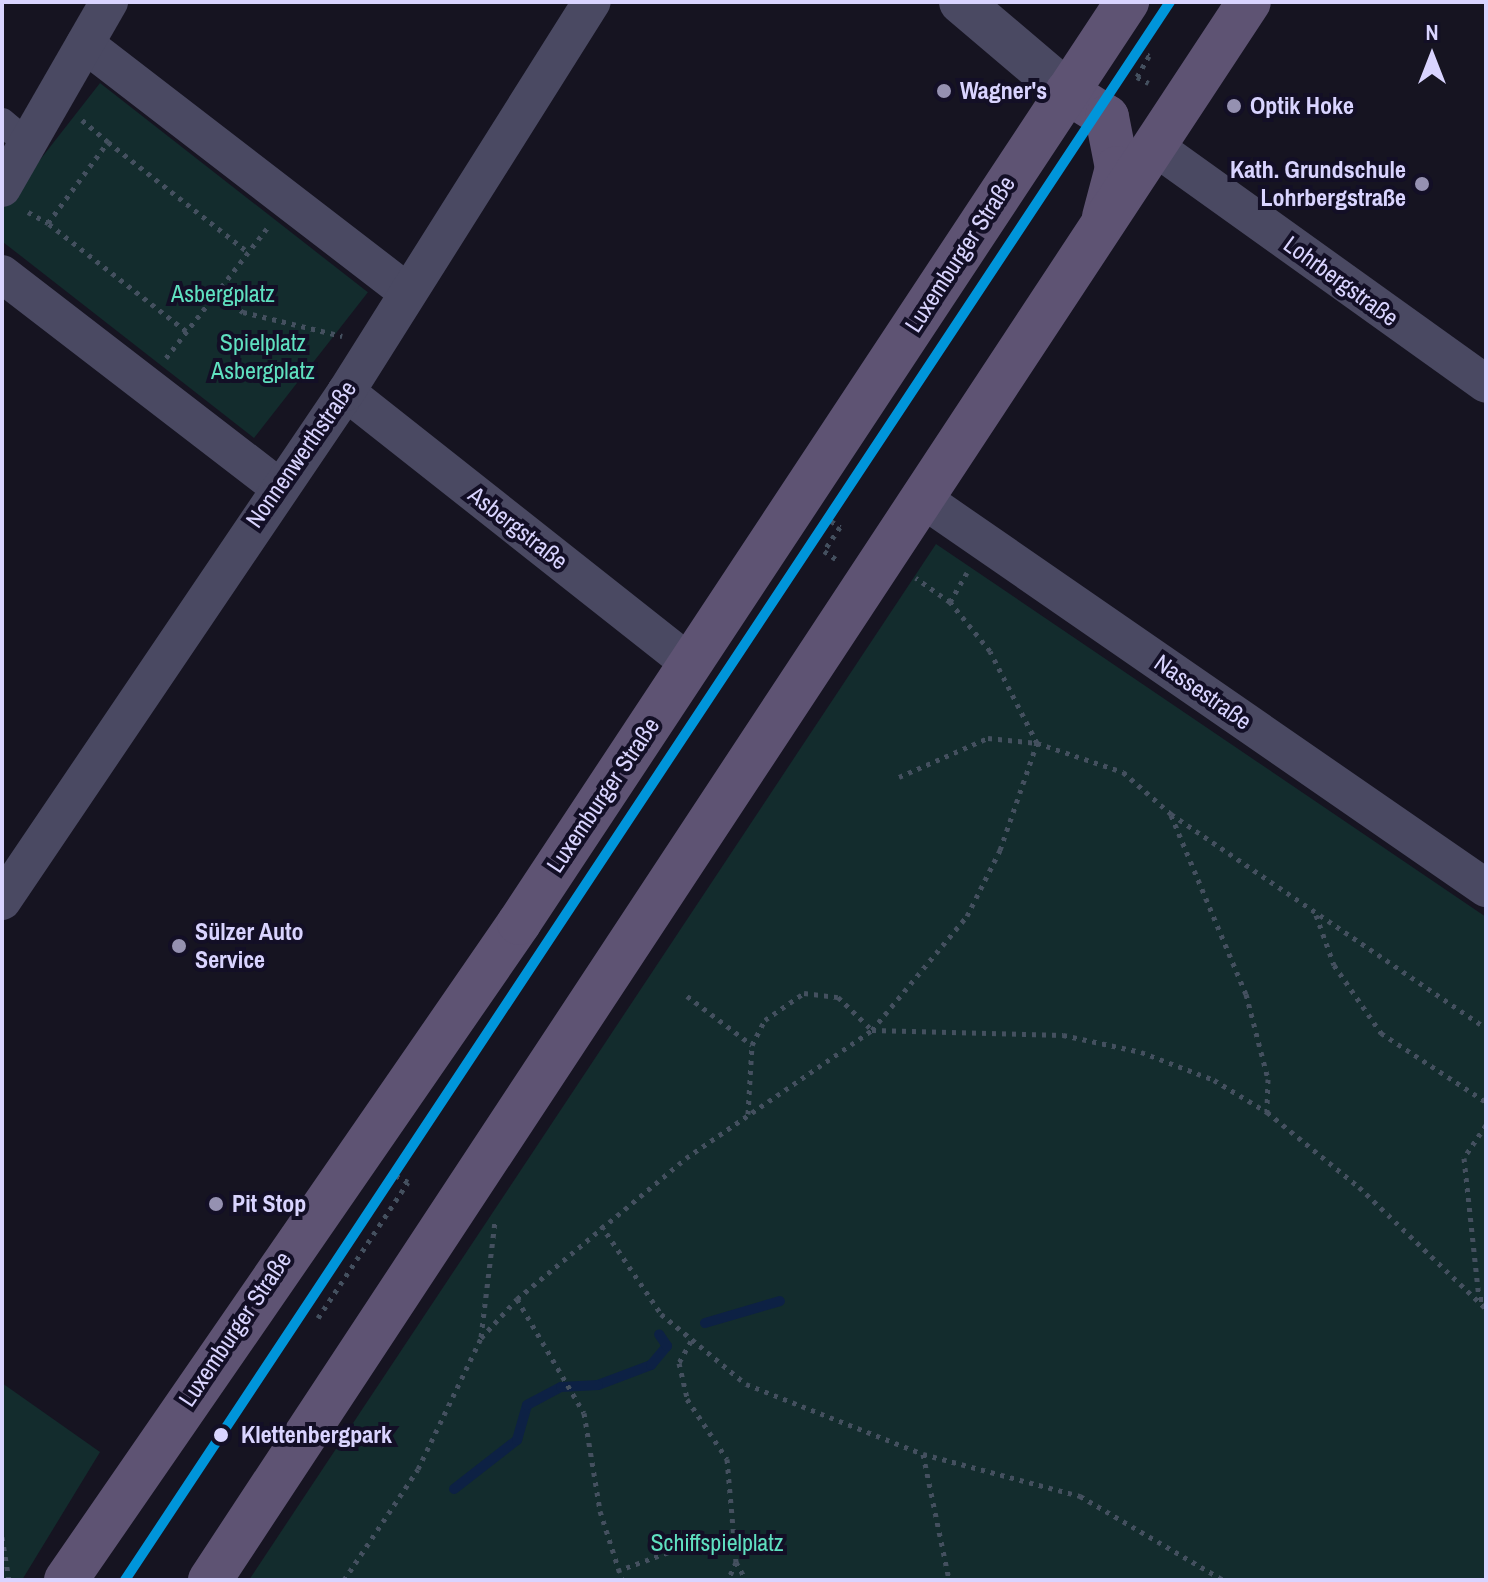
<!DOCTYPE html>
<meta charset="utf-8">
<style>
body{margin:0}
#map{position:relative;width:1488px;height:1582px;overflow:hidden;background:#161421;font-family:"Archivo Narrow",sans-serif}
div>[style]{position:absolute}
.green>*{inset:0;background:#132c2d;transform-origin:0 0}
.stream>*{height:10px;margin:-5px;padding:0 5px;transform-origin:5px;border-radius:5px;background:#0d2144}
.path>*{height:5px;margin-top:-2.5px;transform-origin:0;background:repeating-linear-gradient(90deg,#44505f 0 4px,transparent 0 10px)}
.pedestrian>*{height:28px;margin:-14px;padding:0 14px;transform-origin:14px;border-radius:14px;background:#4a4962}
.minor>*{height:38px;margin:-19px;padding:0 19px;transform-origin:19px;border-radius:19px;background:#4a4962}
.tertiary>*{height:44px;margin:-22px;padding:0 22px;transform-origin:22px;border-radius:22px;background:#4a4962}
.primary>*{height:44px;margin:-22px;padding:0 22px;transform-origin:22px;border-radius:22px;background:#5e5373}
.tram-1>*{height:10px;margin:-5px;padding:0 5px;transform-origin:5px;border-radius:5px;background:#0095da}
.dots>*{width:22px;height:22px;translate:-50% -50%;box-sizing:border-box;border:4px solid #130f26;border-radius:50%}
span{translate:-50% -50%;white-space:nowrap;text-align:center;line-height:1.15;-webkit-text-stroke:8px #130f26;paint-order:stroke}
.poi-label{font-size:24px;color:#d9d4ff;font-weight:700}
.left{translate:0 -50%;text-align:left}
.right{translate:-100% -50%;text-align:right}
.street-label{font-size:24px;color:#d9d4ff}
.park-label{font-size:24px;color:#5fe0c0}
.stop-label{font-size:24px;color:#d9d4ff;font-weight:700}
.frame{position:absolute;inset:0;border:4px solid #d9d4ff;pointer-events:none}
.north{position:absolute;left:1392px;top:16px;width:80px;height:80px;-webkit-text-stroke:6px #130f26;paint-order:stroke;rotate:0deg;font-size:22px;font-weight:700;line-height:32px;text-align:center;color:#d9d4ff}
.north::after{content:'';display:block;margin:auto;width:28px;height:36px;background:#d9d4ff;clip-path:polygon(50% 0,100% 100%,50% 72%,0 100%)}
</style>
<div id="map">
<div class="green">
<i style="left:100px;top:83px;width:340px;height:185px;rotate:38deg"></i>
<i style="clip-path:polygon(936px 544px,1486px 917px,1486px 1580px,249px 1580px)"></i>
<i style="clip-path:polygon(2px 1383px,100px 1452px,22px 1580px,2px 1580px)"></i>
</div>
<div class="stream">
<i style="left:705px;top:1323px;width:78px;rotate:-16.3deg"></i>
<i style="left:598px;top:1385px;width:57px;rotate:-20.7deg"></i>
<i style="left:651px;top:1365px;width:25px;rotate:-50deg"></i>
<i style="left:667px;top:1346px;width:14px;rotate:-124deg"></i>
<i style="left:454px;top:1489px;width:80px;rotate:-37.9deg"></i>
<i style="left:517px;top:1440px;width:36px;rotate:-74deg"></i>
<i style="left:527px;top:1405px;width:38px;rotate:-28deg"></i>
<i style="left:561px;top:1387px;width:37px;rotate:-3deg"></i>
</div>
<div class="path">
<i style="left:1139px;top:49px;width:12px;rotate:35deg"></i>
<i style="left:1149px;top:56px;width:24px;rotate:120deg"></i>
<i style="left:1137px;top:77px;width:13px;rotate:27deg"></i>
<i style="left:82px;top:120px;width:34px;rotate:40deg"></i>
<i style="left:28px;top:212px;width:23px;rotate:29deg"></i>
<i style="left:217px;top:292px;width:33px;rotate:38deg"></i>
<i style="left:243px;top:312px;width:102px;rotate:13.6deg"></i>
<i style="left:186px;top:331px;width:175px;rotate:-142deg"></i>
<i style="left:48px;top:223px;width:101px;rotate:-53.5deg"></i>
<i style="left:108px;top:142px;width:178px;rotate:38.2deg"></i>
<i style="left:166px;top:358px;width:166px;rotate:-52.1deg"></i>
<i style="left:831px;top:521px;width:11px;rotate:34deg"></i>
<i style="left:840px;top:527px;width:29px;rotate:124deg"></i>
<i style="left:824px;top:551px;width:14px;rotate:34deg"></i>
<i style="left:950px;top:602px;width:34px;rotate:-60deg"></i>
<i style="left:899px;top:777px;width:97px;rotate:-23.7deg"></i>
<i style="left:988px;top:738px;width:49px;rotate:5.8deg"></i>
<i style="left:1037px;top:743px;width:91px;rotate:18.6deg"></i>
<i style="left:1123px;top:772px;width:64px;rotate:41.2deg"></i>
<i style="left:1171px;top:814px;width:381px;rotate:34.2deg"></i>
<i style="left:1171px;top:815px;width:194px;rotate:67.3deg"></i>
<i style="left:1246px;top:994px;width:88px;rotate:75.5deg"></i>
<i style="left:1268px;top:1079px;width:33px;rotate:92deg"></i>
<i style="left:1316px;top:915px;width:53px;rotate:70.2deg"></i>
<i style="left:1334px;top:965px;width:83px;rotate:55.3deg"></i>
<i style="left:1381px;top:1033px;width:126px;rotate:33.3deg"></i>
<i style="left:687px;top:996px;width:81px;rotate:37deg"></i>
<i style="left:748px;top:1114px;width:69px;rotate:-86.7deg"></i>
<i style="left:752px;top:1045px;width:28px;rotate:-63deg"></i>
<i style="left:765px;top:1020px;width:47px;rotate:-34.7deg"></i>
<i style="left:804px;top:993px;width:34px;rotate:7deg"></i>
<i style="left:838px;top:997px;width:47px;rotate:44.1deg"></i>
<i style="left:872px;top:1030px;width:191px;rotate:1.5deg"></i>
<i style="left:1063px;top:1035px;width:80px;rotate:12.3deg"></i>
<i style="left:1141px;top:1052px;width:78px;rotate:21deg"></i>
<i style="left:1214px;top:1080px;width:62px;rotate:31.1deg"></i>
<i style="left:1267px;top:1112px;width:119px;rotate:39.2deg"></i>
<i style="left:1359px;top:1187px;width:176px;rotate:43.8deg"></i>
<i style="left:1486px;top:1125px;width:40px;rotate:124deg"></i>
<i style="left:1464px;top:1158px;width:142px;rotate:83.9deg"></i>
<i style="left:1479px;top:1299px;width:7px"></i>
<i style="left:601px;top:1225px;width:107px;rotate:56deg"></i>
<i style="left:661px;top:1314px;width:110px;rotate:39.5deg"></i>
<i style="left:746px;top:1384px;width:190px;rotate:21.6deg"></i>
<i style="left:923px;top:1454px;width:163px;rotate:15deg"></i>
<i style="left:1080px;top:1496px;width:166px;rotate:30.4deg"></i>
<i style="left:517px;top:1299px;width:132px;rotate:59.6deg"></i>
<i style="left:584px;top:1413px;width:99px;rotate:80.7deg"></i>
<i style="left:600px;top:1511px;width:72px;rotate:72.3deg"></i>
<i style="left:318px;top:1318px;width:163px;rotate:-56.5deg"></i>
<i style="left:408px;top:1182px;width:19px;rotate:-152deg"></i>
<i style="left:481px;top:1337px;width:117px;rotate:-83.1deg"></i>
<i style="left:691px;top:1341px;width:25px;rotate:119deg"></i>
<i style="left:679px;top:1363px;width:37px;rotate:77deg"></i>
<i style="left:687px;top:1399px;width:72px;rotate:56.3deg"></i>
<i style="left:727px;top:1459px;width:103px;rotate:85deg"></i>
<i style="left:736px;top:1562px;width:20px;rotate:114deg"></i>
<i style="left:923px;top:1454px;width:129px;rotate:78.3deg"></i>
<i style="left:2px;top:1537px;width:44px;rotate:80.8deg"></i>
<i style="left:736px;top:1562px;width:21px;rotate:61deg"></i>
<i style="left:617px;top:1571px;width:81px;rotate:-20.2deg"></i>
<i style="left:693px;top:1543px;width:41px;rotate:-8.3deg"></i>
<i style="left:344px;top:1580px;width:133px;rotate:-56.3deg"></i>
<i style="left:418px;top:1469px;width:145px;rotate:-64.3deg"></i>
<i style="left:481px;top:1338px;width:53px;rotate:-47.3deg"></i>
<i style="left:517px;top:1299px;width:220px;rotate:-39.8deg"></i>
<i style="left:686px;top:1158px;width:226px;rotate:-34.5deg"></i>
<i style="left:872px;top:1030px;width:148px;rotate:-50.2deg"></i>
<i style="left:967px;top:916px;width:74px;rotate:-63.4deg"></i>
<i style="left:1000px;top:850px;width:113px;rotate:-70.9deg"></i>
<i style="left:1037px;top:743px;width:103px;rotate:-117.1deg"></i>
<i style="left:990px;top:651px;width:63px;rotate:-129.2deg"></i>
<i style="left:950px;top:602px;width:42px;rotate:-144.8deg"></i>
</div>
<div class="pedestrian">
<i style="left:2px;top:122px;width:33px;rotate:40deg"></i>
</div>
<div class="minor">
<i style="left:85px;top:44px;width:406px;rotate:37.6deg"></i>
<i style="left:1158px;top:149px;width:403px;rotate:35.6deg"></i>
<i style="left:2px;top:188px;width:215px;rotate:-60.1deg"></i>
<i style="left:2px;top:274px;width:347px;rotate:37.6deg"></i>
<i style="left:346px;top:392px;width:439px;rotate:38.3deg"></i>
<i style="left:920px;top:497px;width:688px;rotate:34.64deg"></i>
<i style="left:2px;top:901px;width:614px;rotate:-55.95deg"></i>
<i style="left:346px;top:392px;width:461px;rotate:-57.8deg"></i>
</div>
<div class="tertiary">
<i style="left:961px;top:2px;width:139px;rotate:40.3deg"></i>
</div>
<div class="primary">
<i style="left:1067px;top:92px;width:47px;rotate:32deg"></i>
<i style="left:1107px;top:117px;width:52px;rotate:78.9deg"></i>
<i style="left:1117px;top:168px;width:51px;rotate:104.9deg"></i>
<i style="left:66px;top:1580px;width:798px;rotate:-55.41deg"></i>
<i style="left:519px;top:923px;width:1104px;rotate:-56.57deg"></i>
<i style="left:210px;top:1580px;width:1889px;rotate:-56.64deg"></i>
</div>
<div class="tram-1">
<i style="left:125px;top:1580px;width:1893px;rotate:-56.49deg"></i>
</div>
<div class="dots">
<i style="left:944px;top:91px;background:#9591b1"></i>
<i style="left:1234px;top:106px;background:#9591b1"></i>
<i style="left:1422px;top:184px;background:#9591b1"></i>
<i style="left:179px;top:946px;background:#9591b1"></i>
<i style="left:216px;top:1204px;background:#9591b1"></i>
<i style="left:221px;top:1435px;background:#d9d4ff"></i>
</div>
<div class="poi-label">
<span class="left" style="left:960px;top:91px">Wagner's</span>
<span class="left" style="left:1250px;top:106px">Optik Hoke</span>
<span class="right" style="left:1406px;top:184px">Kath. Grundschule<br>Lohrbergstraße</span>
<span class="left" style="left:195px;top:946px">Sülzer Auto<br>Service</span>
<span class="left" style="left:232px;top:1204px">Pit Stop</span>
</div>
<div class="street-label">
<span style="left:960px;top:254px;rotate:-57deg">Luxemburger Straße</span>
<span style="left:1341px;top:281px;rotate:36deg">Lohrbergstraße</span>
<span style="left:301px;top:454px;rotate:-55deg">Nonnenwerthstraße</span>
<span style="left:518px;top:528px;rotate:38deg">Asbergstraße</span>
<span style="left:1203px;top:692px;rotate:35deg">Nassestraße</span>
<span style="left:603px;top:795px;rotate:-56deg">Luxemburger Straße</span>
<span style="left:235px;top:1329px;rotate:-56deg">Luxemburger Straße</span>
</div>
<div class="park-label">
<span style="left:223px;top:294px">Asbergplatz</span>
<span style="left:263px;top:357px">Spielplatz<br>Asbergplatz</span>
<span style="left:717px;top:1543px">Schiffspielplatz</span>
</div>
<div class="stop-label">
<span class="left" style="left:241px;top:1435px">Klettenbergpark</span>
</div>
<div class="frame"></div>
<div class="north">N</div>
</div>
